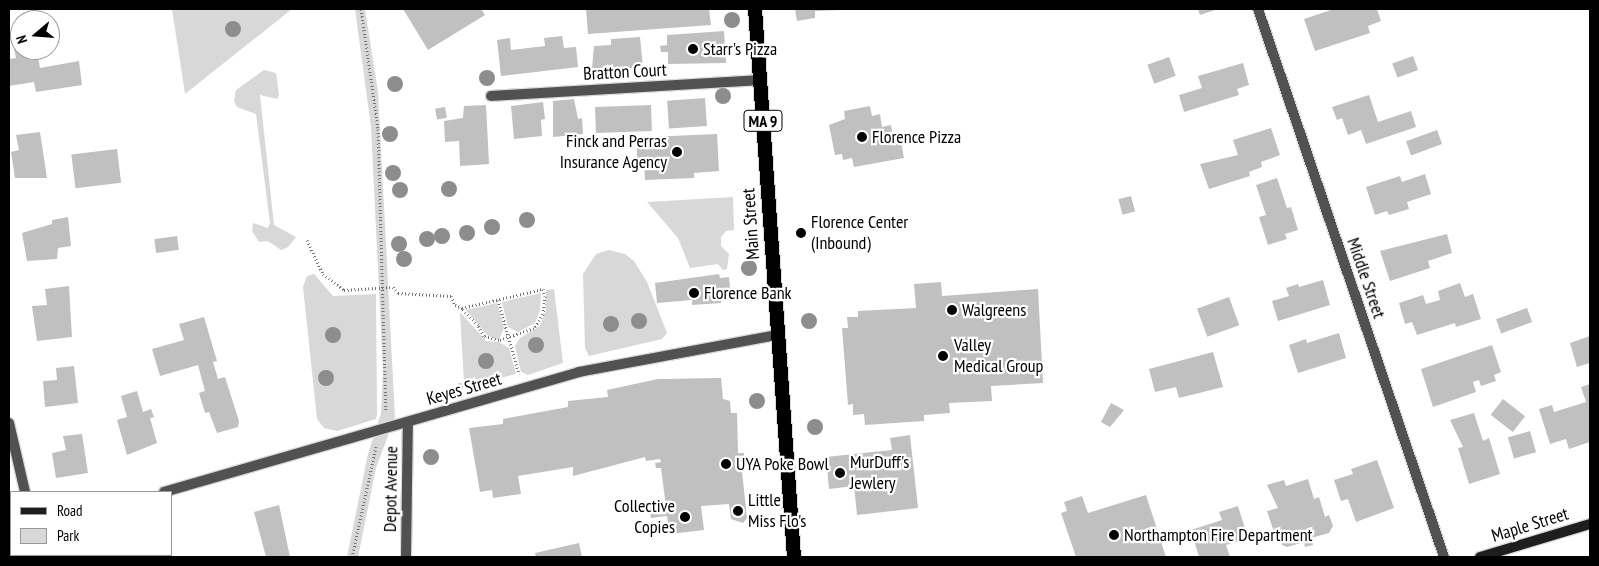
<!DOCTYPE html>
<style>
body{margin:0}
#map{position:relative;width:1599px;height:566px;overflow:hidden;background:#fff;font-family:"PT Sans Narrow",sans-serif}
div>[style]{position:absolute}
.green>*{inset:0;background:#d8d8d8}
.building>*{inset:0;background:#c0c0c0;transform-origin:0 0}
.path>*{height:3px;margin-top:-1.5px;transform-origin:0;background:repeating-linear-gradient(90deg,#737373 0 1px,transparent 0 3.5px)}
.roads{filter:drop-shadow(1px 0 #dbdbdb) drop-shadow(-1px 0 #dbdbdb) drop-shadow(0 1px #dbdbdb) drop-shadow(0 -1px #dbdbdb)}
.minor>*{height:10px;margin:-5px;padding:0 5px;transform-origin:5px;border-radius:5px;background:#515151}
.secondary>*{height:10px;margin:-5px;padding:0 5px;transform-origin:5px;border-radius:5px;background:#1e1e1e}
.trunk>*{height:14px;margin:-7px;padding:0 7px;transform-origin:7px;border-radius:7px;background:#000}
.trees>*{width:16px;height:16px;margin:-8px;border-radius:50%;background:#8d8d8d}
.dots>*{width:14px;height:14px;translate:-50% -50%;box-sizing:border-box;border:2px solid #fff;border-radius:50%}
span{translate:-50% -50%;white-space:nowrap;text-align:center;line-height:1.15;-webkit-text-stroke:4.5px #fff;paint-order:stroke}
.shield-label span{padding:1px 4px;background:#fff;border:1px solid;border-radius:4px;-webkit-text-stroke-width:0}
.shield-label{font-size:16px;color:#000;font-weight:700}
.poi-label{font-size:18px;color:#000}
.left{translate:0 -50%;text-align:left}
.right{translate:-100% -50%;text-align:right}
.street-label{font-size:18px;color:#000}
.frame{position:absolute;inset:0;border:10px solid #000;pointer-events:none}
.legend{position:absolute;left:10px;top:491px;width:162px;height:65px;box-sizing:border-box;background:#fff;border:1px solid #999;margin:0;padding:6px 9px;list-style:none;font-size:15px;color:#000}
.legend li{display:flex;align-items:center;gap:10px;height:25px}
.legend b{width:25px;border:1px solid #999}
.north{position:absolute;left:10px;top:10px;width:50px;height:50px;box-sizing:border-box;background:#fff;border:1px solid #999;border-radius:50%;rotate:252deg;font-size:14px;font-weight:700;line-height:20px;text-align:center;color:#000}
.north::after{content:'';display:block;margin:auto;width:18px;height:22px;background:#000;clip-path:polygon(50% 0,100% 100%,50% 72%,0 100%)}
</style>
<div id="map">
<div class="green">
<i style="clip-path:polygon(172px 9px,292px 9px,185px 94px)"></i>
<i style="clip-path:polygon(355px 9px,365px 9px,378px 92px,395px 417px,376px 468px,358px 557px,347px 557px,368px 454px,381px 413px,383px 372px,371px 127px)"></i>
<i style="clip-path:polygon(264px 70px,276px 73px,279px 95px,277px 99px,260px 95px,274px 225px,296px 237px,288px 247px,281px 250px,268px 241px,259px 242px,252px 231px,253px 223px,268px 228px,270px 223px,256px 114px,237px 107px,234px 101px,236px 90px)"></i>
<i style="clip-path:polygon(733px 197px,734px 230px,726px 231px,721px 237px,721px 246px,729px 254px,727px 269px,723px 270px,718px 264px,690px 268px,678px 238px,647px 202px)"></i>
<i style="clip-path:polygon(609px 250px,625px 254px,634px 261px,647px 282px,667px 333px,662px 339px,589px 356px,585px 348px,583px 274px,596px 254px)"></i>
<i style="clip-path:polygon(314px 274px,333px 296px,376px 294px,377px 415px,376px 419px,337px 431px,324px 428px,317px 419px,303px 287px,307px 276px)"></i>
<i style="clip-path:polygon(554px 289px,563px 363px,528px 375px,521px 372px,515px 346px,520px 338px,540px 326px,546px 310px,546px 290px)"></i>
<i style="clip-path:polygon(541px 293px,540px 311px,535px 323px,518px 332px,508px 327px,502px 302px)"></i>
<i style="clip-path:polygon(497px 303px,504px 328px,499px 340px,487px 335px,466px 310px)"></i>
<i style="clip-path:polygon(460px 312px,486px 341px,499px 342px,509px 348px,516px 374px,459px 389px,458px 383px,464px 383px)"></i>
</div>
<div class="building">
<i style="clip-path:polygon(403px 9px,481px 9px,485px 15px,428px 50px)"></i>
<i style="clip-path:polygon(586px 9px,709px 9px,711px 25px,588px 34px)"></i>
<i style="clip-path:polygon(795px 9px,842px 9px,842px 10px,815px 11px,815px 18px,797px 21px)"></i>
<i style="clip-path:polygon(1198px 9px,1218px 9px,1200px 15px)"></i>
<i style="clip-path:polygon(1334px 9px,1377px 9px,1381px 21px,1368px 26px,1370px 33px,1315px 51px,1304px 19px)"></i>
<i style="clip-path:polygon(724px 31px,726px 63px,668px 64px,668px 52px,661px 52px,660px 46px,667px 45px,667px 35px)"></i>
<i style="clip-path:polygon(562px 36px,564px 48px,576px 47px,578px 67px,501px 76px,497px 40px,510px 38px,511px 50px,545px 46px,544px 38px)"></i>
<i style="clip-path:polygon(640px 37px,643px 68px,592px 68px,594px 46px,611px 45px,611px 39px)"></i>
<i style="clip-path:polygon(20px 43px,20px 50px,42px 50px,43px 57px,38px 57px,40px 68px,79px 61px,82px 85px,36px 92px,34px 82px,9px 86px,9px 59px,16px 58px,13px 44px)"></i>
<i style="left:1413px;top:56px;width:15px;height:22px;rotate:70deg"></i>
<i style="left:1169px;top:57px;width:20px;height:23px;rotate:70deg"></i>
<i style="clip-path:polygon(1243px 63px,1249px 85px,1237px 89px,1239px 95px,1184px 112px,1179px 95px,1202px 88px,1198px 76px)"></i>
<i style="clip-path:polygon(1369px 95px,1378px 122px,1411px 111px,1416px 127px,1366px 144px,1361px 130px,1348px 135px,1342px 118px,1337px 120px,1332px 107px)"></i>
<i style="left:705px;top:98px;width:28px;height:38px;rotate:86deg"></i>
<i style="clip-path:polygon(574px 99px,578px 119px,582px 118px,583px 134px,553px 137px,553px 101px)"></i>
<i style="clip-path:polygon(543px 102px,545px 119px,541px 120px,542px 136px,514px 139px,511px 106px)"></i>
<i style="clip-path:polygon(486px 105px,489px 164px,460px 166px,459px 141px,445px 142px,444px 121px,463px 118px,464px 106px)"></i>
<i style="left:651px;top:105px;width:26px;height:56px;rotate:88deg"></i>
<i style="clip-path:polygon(870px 106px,872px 116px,880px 114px,882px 127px,891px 125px,893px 137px,900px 136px,904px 158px,854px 167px,852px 158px,843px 160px,842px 154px,835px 155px,829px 125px,845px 119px,844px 111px)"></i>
<i style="left:445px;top:107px;width:11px;height:10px;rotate:80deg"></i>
<i style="clip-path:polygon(1271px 128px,1280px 155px,1261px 162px,1262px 167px,1249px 172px,1250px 176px,1209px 189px,1200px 164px,1238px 155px,1233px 140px)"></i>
<i style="left:1437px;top:130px;width:15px;height:33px;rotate:70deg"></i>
<i style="clip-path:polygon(40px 132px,47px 178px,15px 178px,11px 152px,19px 150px,16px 135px)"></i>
<i style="clip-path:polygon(717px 134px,719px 171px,694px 173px,694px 178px,645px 180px,644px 161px,637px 161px,637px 143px,649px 142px,648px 137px)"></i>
<i style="left:117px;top:149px;width:34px;height:46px;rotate:83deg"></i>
<i style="clip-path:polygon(1425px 174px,1431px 194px,1407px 202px,1409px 209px,1389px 215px,1387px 211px,1375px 215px,1366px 187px,1400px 176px,1402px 182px)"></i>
<i style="clip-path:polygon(1277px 178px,1287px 208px,1291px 207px,1298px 230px,1285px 234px,1287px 239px,1268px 245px,1259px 217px,1266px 215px,1256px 185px)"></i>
<i style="left:1131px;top:196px;width:16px;height:13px;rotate:75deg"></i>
<i style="clip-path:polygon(68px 217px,71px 246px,58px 248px,57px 259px,27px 261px,22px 233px,52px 224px,52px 220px)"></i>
<i style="clip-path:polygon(1447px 234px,1452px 253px,1428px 261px,1430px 268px,1390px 281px,1380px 251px)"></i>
<i style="left:177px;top:236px;width:14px;height:23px;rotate:82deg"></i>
<i style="clip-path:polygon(719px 274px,720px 278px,729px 277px,731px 298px,721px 299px,721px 303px,692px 305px,692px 300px,657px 303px,655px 283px)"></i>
<i style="clip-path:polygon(1323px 280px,1330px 305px,1278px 321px,1272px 301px,1289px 296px,1286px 288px,1298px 284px,1299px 287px)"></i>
<i style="clip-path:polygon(941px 282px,942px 296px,1038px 289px,1043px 383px,991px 386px,992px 401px,949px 403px,950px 413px,924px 415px,924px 421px,865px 425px,864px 414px,853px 415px,853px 404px,848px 405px,842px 328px,848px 328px,847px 317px,858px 317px,858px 311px,916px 308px,914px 284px)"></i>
<i style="clip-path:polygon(1460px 283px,1465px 297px,1473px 294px,1481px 319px,1456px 327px,1455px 323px,1417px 335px,1412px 322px,1405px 324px,1399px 303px,1423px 295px,1426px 304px,1440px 300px,1438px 291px)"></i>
<i style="clip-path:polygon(69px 286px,72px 337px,37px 341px,32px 306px,47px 305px,45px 289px)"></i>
<i style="left:1229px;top:297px;width:30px;height:34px;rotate:70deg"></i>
<i style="left:1527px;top:308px;width:15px;height:33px;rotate:70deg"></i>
<i style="clip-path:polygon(204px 317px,217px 361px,213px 362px,218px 379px,225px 377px,239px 421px,238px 427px,217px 433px,209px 412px,205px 413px,199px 393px,205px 391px,198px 365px,160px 376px,152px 349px,184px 340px,179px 324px)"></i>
<i style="clip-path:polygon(1339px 333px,1346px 358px,1298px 373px,1289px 345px,1306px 339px,1307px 343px)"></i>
<i style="clip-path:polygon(1590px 336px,1590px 363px,1577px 367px,1570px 343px)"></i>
<i style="clip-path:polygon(1492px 345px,1501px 372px,1494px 375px,1496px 381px,1481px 386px,1479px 380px,1473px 382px,1476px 392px,1433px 407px,1421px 369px)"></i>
<i style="clip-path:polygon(1213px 352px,1223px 387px,1179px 398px,1176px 387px,1155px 392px,1149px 369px)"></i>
<i style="clip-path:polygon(74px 366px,78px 403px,45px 407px,43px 381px,57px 380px,56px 368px)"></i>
<i style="clip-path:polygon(721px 378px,723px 399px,730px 401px,731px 413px,737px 413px,738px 453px,744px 453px,745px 471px,742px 471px,747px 518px,743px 523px,731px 519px,729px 504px,701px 506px,704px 530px,670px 534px,667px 516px,651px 518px,650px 509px,666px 507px,661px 468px,656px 468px,655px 463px,661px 462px,660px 459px,646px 461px,645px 457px,573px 476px,573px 467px,518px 476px,521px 494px,493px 498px,492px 490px,480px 492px,469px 428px,503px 424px,503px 419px,568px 407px,568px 401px,608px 397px,607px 390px,658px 379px)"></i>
<i style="clip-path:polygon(1590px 384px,1590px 442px,1569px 449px,1566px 439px,1550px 444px,1539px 409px,1552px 405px,1554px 412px,1586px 402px,1581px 387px)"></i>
<i style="clip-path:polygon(137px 391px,143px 412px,151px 409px,154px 417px,150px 418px,157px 443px,127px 455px,117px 420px,127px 417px,121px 396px)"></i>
<i style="left:1503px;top:399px;width:28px;height:20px;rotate:38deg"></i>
<i style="clip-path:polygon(1111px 403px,1124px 410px,1110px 427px,1101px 422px)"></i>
<i style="clip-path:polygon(1474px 413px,1483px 441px,1489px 438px,1500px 474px,1469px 484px,1458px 448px,1463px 447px,1450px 420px)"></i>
<i style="left:1530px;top:431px;width:22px;height:23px;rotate:74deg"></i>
<i style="clip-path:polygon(82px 434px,88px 473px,56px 478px,52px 453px,66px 450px,63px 436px)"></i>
<i style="clip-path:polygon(910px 435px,918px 508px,857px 515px,854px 486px,829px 489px,826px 457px,892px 450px,890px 438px)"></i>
<i style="clip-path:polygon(1377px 460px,1394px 508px,1356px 522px,1348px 499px,1341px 501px,1334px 480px,1353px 474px,1351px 469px)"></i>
<i style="clip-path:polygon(1308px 479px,1314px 499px,1319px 497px,1325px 517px,1329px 515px,1333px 526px,1329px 533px,1311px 538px,1313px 545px,1305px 547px,1304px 542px,1287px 547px,1282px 545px,1278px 531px,1274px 532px,1267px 511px,1278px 508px,1267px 485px,1284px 480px,1286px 486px)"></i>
<i style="clip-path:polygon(1146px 495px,1166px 557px,1076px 557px,1061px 513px,1067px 511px,1064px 502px,1082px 496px,1088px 513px)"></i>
<i style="clip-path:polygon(279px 505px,290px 557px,266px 557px,254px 512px)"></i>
<i style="clip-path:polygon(1238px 506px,1248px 538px,1226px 545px,1230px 557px,1199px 557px,1191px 530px,1222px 520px,1219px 512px)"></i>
<i style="clip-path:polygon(579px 543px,582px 557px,536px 557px,535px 553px)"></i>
</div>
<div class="path">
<i style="left:361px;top:9px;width:121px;rotate:81.9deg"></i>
<i style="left:378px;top:129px;width:283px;rotate:88.4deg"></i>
<i style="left:307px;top:240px;width:38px;rotate:65deg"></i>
<i style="left:323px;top:274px;width:26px;rotate:37deg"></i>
<i style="left:344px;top:290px;width:49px;rotate:-3.5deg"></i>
<i style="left:393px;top:287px;width:8px;rotate:50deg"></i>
<i style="left:398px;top:293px;width:53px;rotate:3.2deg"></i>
<i style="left:451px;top:296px;width:10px;rotate:66deg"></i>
<i style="left:455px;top:305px;width:8px;rotate:23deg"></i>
<i style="left:462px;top:308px;width:83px;rotate:-13.2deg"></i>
<i style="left:543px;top:289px;width:7px;rotate:74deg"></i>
<i style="left:545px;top:296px;width:18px;rotate:96deg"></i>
<i style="left:543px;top:314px;width:17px;rotate:123deg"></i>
<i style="left:534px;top:328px;width:37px;rotate:161deg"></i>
<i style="left:499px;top:340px;width:16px;rotate:-165deg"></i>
<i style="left:484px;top:336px;width:13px;rotate:-119deg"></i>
<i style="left:478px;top:325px;width:25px;rotate:-135deg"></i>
<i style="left:498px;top:300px;width:77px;rotate:74.2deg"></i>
<i style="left:352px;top:557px;width:113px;rotate:-77.7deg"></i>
</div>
<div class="roads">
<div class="minor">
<i style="left:1258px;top:9px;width:579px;rotate:71.25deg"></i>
<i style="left:491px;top:96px;width:270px;rotate:-3.4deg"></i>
<i style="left:9px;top:423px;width:71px;rotate:76.9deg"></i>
<i style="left:164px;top:492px;width:432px;rotate:-16.1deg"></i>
<i style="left:579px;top:372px;width:201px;rotate:-10.6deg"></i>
<i style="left:45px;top:555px;width:2px;rotate:90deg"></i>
<i style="left:406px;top:557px;width:135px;rotate:-89.2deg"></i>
</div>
<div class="secondary">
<i style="left:1480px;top:557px;width:115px;rotate:-16.7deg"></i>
</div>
<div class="trunk">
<i style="left:755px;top:9px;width:549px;rotate:85.93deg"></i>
</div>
</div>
<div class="trees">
<i style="left:732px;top:20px"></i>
<i style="left:233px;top:29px"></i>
<i style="left:487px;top:78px"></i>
<i style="left:395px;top:84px"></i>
<i style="left:723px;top:96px"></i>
<i style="left:390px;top:134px"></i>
<i style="left:393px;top:173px"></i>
<i style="left:449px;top:189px"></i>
<i style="left:400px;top:190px"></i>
<i style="left:527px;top:220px"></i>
<i style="left:492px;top:227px"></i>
<i style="left:467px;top:233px"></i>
<i style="left:442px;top:236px"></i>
<i style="left:427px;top:239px"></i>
<i style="left:399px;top:244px"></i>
<i style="left:404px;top:259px"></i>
<i style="left:749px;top:268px"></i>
<i style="left:639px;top:321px"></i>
<i style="left:809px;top:321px"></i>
<i style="left:611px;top:324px"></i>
<i style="left:333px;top:335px"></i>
<i style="left:536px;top:345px"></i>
<i style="left:486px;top:361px"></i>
<i style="left:326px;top:378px"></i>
<i style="left:757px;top:401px"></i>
<i style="left:815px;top:427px"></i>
<i style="left:431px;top:457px"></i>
</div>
<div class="dots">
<i style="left:693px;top:49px;background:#000"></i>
<i style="left:862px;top:137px;background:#000"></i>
<i style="left:677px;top:152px;background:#000"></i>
<i style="left:801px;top:233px;background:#000"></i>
<i style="left:694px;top:293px;background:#000"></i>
<i style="left:952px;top:310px;background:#000"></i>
<i style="left:943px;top:356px;background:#000"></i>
<i style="left:726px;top:464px;background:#000"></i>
<i style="left:840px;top:473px;background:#000"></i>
<i style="left:738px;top:511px;background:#000"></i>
<i style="left:685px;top:517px;background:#000"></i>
<i style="left:1114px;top:535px;background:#000"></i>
</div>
<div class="shield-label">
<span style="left:763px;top:121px">MA 9</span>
</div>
<div class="poi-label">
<span class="left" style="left:703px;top:49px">Starr's Pizza</span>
<span class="left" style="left:872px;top:137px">Florence Pizza</span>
<span class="right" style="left:667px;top:152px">Finck and Perras<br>Insurance Agency</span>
<span class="left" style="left:811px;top:233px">Florence Center<br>(Inbound)</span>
<span class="left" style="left:704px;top:293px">Florence Bank</span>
<span class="left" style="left:962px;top:310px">Walgreens</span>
<span class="left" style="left:954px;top:356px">Valley<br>Medical Group</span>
<span class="left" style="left:850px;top:473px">MurDuff's<br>Jewlery</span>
<span class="left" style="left:736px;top:464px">UYA Poke Bowl</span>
<span class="left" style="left:748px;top:511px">Little<br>Miss Flo's</span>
<span class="right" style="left:675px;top:517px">Collective<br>Copies</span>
<span class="left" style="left:1124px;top:535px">Northampton Fire Department</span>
</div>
<div class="street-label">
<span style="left:625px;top:72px;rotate:-3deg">Bratton Court</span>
<span style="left:751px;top:224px;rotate:-94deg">Main Street</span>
<span style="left:1366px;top:278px;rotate:71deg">Middle Street</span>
<span style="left:464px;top:389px;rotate:-16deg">Keyes Street</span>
<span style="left:391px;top:489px;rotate:-89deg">Depot Avenue</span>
<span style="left:1530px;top:525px;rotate:-17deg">Maple Street</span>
</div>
<div class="frame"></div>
<ul class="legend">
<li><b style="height:6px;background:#1e1e1e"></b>Road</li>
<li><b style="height:14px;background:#d8d8d8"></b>Park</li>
</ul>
<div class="north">N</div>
</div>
